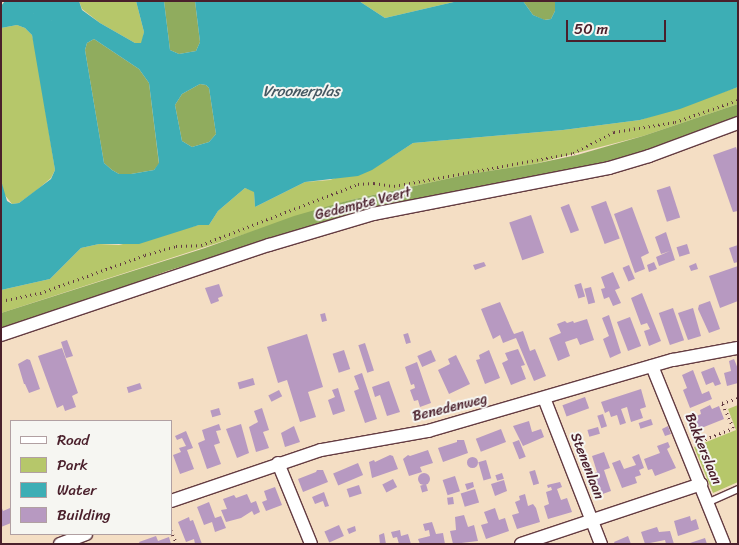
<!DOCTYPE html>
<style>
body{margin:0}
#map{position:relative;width:739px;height:545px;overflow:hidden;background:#f4dec4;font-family:Sriracha,sans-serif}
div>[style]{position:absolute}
.green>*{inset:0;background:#b6c76a}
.forest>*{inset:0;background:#90ac5e}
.water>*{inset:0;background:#3daeb5}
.building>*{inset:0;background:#b799c1;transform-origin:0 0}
.round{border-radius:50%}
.path>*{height:2.5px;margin-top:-1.25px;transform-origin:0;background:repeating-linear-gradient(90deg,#643c42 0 1px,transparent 0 5px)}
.roads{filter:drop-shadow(1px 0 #643c42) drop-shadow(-1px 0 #643c42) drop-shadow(0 1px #643c42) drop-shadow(0 -1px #643c42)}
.lane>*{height:6px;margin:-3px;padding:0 3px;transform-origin:3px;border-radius:3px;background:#fff}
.street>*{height:12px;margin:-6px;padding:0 6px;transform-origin:6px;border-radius:6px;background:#fff}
span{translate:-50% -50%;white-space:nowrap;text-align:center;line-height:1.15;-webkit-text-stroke:4px #f6f6f2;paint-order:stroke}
.street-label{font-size:14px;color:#4a1f2b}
.water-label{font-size:15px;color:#455862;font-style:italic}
.frame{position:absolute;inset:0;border:2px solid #4a1f2b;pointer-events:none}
.legend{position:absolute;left:10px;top:420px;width:162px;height:115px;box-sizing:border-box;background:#f6f6f2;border:1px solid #b1a0a2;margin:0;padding:6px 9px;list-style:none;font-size:15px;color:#4a1f2b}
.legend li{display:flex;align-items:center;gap:10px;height:25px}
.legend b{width:25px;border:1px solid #b1a0a2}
.scale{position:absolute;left:566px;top:20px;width:100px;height:22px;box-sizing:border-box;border:2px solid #4a1f2b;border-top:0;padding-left:6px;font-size:15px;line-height:18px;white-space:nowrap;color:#4a1f2b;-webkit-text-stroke:4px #f6f6f2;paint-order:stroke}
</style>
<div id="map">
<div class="green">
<i style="clip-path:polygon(79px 1px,136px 1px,144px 32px,142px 43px,135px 43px,100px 23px,82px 9px)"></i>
<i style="clip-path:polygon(359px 1px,458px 1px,385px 18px)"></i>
<i style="clip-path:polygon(17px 25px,25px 28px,32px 35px,36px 51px,55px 170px,51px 178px,37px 190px,19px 203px,12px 204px,4px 194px,1px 180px,1px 28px)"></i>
<i style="clip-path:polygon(738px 87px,738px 104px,643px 136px,534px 164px,469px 174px,350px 200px,1px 313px,1px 290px,50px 279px,81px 248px,99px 244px,119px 245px,199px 225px,209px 225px,218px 211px,245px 188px,254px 191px,255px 207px,305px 182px,330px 180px,393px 156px,413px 143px,563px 130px,640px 120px)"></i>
<i style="clip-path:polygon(738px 405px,738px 482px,713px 493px,694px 447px,736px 430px,728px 409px)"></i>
</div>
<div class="forest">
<i style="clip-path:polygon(164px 1px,195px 1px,200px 42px,196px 51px,179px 54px,170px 50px)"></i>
<i style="clip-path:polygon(523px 1px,555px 1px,555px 11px,551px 19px,544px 20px,533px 15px)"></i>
<i style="clip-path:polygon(94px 39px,139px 69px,149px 83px,159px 164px,154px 170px,131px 174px,119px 174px,112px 170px,104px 163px,85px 50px,87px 43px)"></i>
<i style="clip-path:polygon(200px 84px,206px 85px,209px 88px,216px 134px,209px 142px,192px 147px,182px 141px,175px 105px,182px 94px)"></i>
<i style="clip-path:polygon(738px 104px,738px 119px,720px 123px,644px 153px,606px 164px,269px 240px,167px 271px,71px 307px,1px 329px,1px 313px,205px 248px,294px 216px,350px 200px,469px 174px,534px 164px,577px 155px,643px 136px)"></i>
</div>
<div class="water">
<i style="clip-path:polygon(evenodd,5px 1px,79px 1px,82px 10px,100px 23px,135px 43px,141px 43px,144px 32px,136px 1px,164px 1px,170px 50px,179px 54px,196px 51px,200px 42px,195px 1px,359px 1px,385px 18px,458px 1px,523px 1px,533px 15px,545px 20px,551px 19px,555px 11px,555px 1px,738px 1px,738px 87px,680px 109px,640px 120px,563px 130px,413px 143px,372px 170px,358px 176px,305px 182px,255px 207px,254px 192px,245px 188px,218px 211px,209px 225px,199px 225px,139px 244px,99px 244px,81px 248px,50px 279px,1px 290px,1px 180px,7px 201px,12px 204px,19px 203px,51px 179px,55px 170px,32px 35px,25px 28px,17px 25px,1px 28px,1px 6px,5px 1px,94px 39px,139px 69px,149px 83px,159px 163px,154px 170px,131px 174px,119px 174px,112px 170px,104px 163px,85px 50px,87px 43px,94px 39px,5px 1px,200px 84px,206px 85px,209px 88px,216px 134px,209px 142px,192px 147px,182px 141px,175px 105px,182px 94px,200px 84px)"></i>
</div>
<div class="building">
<i style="clip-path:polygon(736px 147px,738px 153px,738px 211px,733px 212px,713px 155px)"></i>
<i style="left:670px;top:186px;width:33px;height:14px;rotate:72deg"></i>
<i style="left:606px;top:201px;width:40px;height:16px;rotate:70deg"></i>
<i style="left:569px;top:204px;width:28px;height:9px;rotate:69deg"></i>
<i style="clip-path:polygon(632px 207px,649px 253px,641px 257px,645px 269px,635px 273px,614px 214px)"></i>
<i style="left:531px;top:215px;width:40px;height:23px;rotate:71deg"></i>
<i style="clip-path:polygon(666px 232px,675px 260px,659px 266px,656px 257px,670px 251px,661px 254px,655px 237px)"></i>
<i style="left:687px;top:244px;width:10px;height:11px;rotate:73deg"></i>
<i style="clip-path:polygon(738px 245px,738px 262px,734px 263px,729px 248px)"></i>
<i style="clip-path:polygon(484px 262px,486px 266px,475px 270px,473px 265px)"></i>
<i style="clip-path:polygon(654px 262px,657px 269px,649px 272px,647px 265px)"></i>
<i style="clip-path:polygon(696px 263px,698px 269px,691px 271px,689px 266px)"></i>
<i style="left:629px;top:265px;width:15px;height:7px;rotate:67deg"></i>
<i style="clip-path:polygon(738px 266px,738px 301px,720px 308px,709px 276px)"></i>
<i style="clip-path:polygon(613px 272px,620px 288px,615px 290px,621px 303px,613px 306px,609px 297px,604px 299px,601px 289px,605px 288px,601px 277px)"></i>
<i style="left:581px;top:283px;width:14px;height:7px;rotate:73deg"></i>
<i style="clip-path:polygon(219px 284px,223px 296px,218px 298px,219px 301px,211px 304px,205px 288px)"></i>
<i style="left:591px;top:287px;width:16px;height:7px;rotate:75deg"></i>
<i style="clip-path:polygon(642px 293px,661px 341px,649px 346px,644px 331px,650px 329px,647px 323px,641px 325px,631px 298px)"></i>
<i style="clip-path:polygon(710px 301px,720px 329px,709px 333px,698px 309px,699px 305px)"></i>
<i style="clip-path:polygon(500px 302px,512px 330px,514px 334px,523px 331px,530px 351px,535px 349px,546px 376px,534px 381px,516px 338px,503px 343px,500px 335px,493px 339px,481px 309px)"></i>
<i style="left:673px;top:308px;width:34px;height:15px;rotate:71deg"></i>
<i style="clip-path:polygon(693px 308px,701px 336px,688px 340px,678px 313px)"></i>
<i style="left:325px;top:313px;width:8px;height:5px;rotate:76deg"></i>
<i style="clip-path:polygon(609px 315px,621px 353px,610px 358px,603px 339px,609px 336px,602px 318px)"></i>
<i style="left:630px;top:317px;width:31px;height:14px;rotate:69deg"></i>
<i style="clip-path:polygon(587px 319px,594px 340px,580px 345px,577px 338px,565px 342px,570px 356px,558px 361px,549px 338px,561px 333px,557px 324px,565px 321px,567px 323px,573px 321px,574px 323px)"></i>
<i style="left:408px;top:333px;width:10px;height:5px;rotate:73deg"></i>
<i style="clip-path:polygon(307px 334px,323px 387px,308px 392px,316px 417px,300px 422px,287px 380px,278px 383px,267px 347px)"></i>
<i style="clip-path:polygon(67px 340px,73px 356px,66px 358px,61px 342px)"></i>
<i style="left:365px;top:343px;width:29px;height:7px;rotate:72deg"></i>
<i style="clip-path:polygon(62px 348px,78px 393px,72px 396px,76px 407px,65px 411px,63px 405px,57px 408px,38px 356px)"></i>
<i style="clip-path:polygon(518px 349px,525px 365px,521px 366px,526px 379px,511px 385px,502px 363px,508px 360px,505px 353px)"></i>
<i style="left:344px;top:350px;width:20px;height:12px;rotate:72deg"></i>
<i style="left:431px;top:350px;width:12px;height:15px;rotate:66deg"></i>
<i style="clip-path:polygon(489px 350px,500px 378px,485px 384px,476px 360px,480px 359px,479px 355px)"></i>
<i style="clip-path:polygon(456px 355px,470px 384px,449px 394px,438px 370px,450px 364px,448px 359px)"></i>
<i style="clip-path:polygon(27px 359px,30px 360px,40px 389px,29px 393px,25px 384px,24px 384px,18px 364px)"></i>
<i style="clip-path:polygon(734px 359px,738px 369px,738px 383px,727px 386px,724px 373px,731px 371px,729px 361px)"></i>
<i style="clip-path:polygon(417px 362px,431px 403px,420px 407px,418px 400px,414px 401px,410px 390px,415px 388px,414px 384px,411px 385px,405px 367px)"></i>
<i style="clip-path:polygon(714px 367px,721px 384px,715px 386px,713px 382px,706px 385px,701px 372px)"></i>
<i style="clip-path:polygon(693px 370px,702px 394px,709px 391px,712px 399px,690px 408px,683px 390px,687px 388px,682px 375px)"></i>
<i style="clip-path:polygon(362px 373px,377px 419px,365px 423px,354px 391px,359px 389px,354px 376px)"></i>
<i style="left:253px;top:378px;width:7px;height:16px;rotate:74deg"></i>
<i style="clip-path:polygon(389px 381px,400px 412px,387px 416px,380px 395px,375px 397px,372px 387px)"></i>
<i style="left:140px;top:383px;width:6px;height:14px;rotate:72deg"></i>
<i style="clip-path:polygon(338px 388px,345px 411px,333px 415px,328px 400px,335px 397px,332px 390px)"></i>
<i style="clip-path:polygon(641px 389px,646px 407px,640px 409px,643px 418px,631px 422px,627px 407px,621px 409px,626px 423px,620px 425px,617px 415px,611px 417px,609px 411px,605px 413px,601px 402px)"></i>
<i style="left:279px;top:390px;width:7px;height:12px;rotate:63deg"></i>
<i style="left:585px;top:397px;width:12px;height:24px;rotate:70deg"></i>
<i style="clip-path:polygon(710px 405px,712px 409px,719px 406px,724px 419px,699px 429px,694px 417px,701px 414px,700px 410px)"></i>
<i style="left:219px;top:408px;width:7px;height:9px;rotate:74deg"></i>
<i style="clip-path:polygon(262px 408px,269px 430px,263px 432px,269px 448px,256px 452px,249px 427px,258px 422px,254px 411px)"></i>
<i style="left:603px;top:414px;width:13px;height:6px;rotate:72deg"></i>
<i style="left:651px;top:419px;width:6px;height:13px;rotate:72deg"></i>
<i style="clip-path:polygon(529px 421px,532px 432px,541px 429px,544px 437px,523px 446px,513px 426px)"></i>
<i style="clip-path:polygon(219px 424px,221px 430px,216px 431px,220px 443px,214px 445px,221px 464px,207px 469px,198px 443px,205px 440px,202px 430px)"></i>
<i style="clip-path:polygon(241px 424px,249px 453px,237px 458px,226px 429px)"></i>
<i style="clip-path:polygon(294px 426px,300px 442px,285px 447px,281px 433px)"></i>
<i style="clip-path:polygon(668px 426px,671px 434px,665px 436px,662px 429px)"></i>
<i style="left:598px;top:427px;width:7px;height:11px;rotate:74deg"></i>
<i style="left:501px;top:429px;width:14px;height:27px;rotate:69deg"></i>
<i style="clip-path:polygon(186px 431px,193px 448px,187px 450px,194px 469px,180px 474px,173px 455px,181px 452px,179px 448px,186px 446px,182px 438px,177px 440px,175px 436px)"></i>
<i style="clip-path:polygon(457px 440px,464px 440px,468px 453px,443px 462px,438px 448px,457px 442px)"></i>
<i style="left:519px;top:440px;width:18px;height:7px;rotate:68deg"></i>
<i style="clip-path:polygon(668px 442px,670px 447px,667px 449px,676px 468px,655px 476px,652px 469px,648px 470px,644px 459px,660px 453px,657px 446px)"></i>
<i style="clip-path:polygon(428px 450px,433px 463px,420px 467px,422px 472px,409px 476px,403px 459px,408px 455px,410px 456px)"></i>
<i style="clip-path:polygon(604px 452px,610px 468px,604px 470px,611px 491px,597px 496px,591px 480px,596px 478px,595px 473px,597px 472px,592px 456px)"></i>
<i style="clip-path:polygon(639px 454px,644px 468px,639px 470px,641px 475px,635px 477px,637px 483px,622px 488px,612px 463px,620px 460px,624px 469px,636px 465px,632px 457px)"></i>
<i style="clip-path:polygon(390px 455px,393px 456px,398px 469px,372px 478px,369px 462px,374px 460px,375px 462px)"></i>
<i class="round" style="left:466.5px;top:456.5px;width:11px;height:11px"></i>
<i style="left:486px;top:460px;width:19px;height:8px;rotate:74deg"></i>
<i style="left:358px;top:463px;width:13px;height:27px;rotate:67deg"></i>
<i style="clip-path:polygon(317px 470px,323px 470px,328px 482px,303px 492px,298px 479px,316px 472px)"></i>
<i style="left:535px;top:470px;width:14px;height:6px;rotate:73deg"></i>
<i style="left:502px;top:473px;width:6px;height:7px;rotate:72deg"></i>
<i class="round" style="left:418px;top:473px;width:12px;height:12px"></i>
<i style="left:455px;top:476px;width:16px;height:13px;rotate:72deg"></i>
<i style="left:393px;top:479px;width:9px;height:12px;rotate:63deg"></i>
<i style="clip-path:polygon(504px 480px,507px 491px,495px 496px,491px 484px)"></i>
<i style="clip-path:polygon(473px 482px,474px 487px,467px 490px,465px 484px)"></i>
<i style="clip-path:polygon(560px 482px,562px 487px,557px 489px,561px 500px,567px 498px,572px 512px,548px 519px,544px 506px,549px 504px,546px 492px,552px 490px,551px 487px,548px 488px,547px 485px)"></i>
<i style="left:426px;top:484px;width:7px;height:6px;rotate:74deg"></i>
<i style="left:359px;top:485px;width:9px;height:13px;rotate:72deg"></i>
<i style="clip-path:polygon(275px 487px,282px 505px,266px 511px,262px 502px,267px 500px,264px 491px)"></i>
<i style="left:475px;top:489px;width:14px;height:15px;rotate:73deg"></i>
<i style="clip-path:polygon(324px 492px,329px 506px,325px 507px,323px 501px,315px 504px,312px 497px)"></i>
<i style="clip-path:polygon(247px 494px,251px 503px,256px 501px,260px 512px,254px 515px,252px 511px,241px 518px,226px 522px,221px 510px,227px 509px,223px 499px,234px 495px,236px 498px)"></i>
<i style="clip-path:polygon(525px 494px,528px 506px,533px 504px,536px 508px,540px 522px,517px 529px,512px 515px,519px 513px,515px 502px,520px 500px,519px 496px)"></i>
<i style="left:453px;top:497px;width:7px;height:6px;rotate:82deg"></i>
<i style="clip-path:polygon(209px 502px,215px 518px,221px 516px,226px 528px,215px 532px,212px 522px,204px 525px,197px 507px)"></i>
<i style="clip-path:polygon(1px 506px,3px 511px,10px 508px,11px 511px,11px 523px,1px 527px)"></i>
<i style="clip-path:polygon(495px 508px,499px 520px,505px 518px,509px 531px,486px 539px,481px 525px,488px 523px,484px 512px)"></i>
<i style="clip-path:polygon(464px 515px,468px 527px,474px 525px,478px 541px,453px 544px,450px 531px,456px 530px,455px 517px)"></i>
<i style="clip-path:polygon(690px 516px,691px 521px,696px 519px,699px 529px,678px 536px,674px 521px)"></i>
<i style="clip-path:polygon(189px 517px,190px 521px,193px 520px,202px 544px,195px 544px,194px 539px,186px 542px,178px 522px)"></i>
<i style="clip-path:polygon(432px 522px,436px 534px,443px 533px,445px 544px,420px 544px,418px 539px,430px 536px,429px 530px,425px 531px,423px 524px)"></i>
<i style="left:339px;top:525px;width:12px;height:16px;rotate:66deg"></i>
<i style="clip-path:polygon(355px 526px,356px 531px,349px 534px,347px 529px)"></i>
<i style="clip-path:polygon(657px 527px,659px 532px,670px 531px,674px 544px,666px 544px,665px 540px,645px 544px,641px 532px)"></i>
<i style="clip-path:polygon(400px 530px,401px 536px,408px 534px,411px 544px,399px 544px,397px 537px,393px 538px,391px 532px)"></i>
<i style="clip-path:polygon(384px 533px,386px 544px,380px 544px,379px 535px)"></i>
<i style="clip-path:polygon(156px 536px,158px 541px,169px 537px,171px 544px,140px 544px,139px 542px)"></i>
<i style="clip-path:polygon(628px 536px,631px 544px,615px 544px,614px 542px)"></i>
<i style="clip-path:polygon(705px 538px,707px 544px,690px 544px,690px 543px)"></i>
</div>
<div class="path">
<i style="left:1px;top:301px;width:40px;rotate:-12deg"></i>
<i style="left:40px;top:293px;width:112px;rotate:-19.9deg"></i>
<i style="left:145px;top:255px;width:32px;rotate:-16deg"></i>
<i style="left:176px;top:246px;width:25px;rotate:-2deg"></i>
<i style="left:201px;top:245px;width:168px;rotate:-21.2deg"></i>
<i style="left:358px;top:184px;width:16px;rotate:-4deg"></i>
<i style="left:374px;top:183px;width:20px;rotate:9deg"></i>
<i style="left:394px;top:186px;width:182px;rotate:-10.4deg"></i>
<i style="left:573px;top:153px;width:46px;rotate:-27.1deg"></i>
<i style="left:614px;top:132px;width:62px;rotate:-9.3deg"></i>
<i style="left:675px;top:122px;width:67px;rotate:-19.2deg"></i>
<i style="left:696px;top:443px;width:40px;rotate:-22deg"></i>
<i style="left:733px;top:428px;width:27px;rotate:-114deg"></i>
<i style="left:722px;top:403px;width:17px;rotate:-17deg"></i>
<i style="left:171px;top:530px;width:15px;rotate:67deg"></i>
</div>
<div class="roads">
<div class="lane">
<i style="left:709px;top:502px;width:32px;rotate:-24deg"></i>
</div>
<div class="street">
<i style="left:1px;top:335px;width:283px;rotate:-18.6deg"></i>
<i style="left:269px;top:245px;width:109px;rotate:-16.6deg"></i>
<i style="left:373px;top:214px;width:240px;rotate:-11deg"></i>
<i style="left:609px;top:168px;width:42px;rotate:-16.7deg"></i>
<i style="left:649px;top:156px;width:95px;rotate:-20.3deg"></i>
<i style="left:652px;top:366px;width:192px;rotate:68deg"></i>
<i style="left:544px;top:398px;width:157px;rotate:68.7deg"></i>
<i style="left:278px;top:463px;width:87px;rotate:67.8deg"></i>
<i style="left:171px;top:501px;width:158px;rotate:-18.8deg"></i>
<i style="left:321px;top:450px;width:109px;rotate:-10.1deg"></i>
<i style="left:428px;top:431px;width:255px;rotate:-16.2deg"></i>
<i style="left:673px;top:360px;width:66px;rotate:-10.5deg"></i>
<i style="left:60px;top:544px;width:28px;rotate:-21deg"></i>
<i style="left:521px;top:544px;width:190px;rotate:-18.4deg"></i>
</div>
</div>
<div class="street-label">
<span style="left:363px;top:204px;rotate:-14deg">Gedempte Veert</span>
<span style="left:450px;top:408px;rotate:-14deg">Benedenweg</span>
<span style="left:703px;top:449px;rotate:68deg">Bakkerslaan</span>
<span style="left:587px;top:466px;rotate:69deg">Stenenlaan</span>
</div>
<div class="water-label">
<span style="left:301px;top:92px">Vroonerplas</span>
</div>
<div class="frame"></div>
<ul class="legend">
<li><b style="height:6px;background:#fff"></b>Road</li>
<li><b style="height:14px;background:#b6c76a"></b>Park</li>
<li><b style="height:14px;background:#3daeb5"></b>Water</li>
<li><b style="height:14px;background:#b799c1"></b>Building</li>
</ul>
<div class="scale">50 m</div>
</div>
